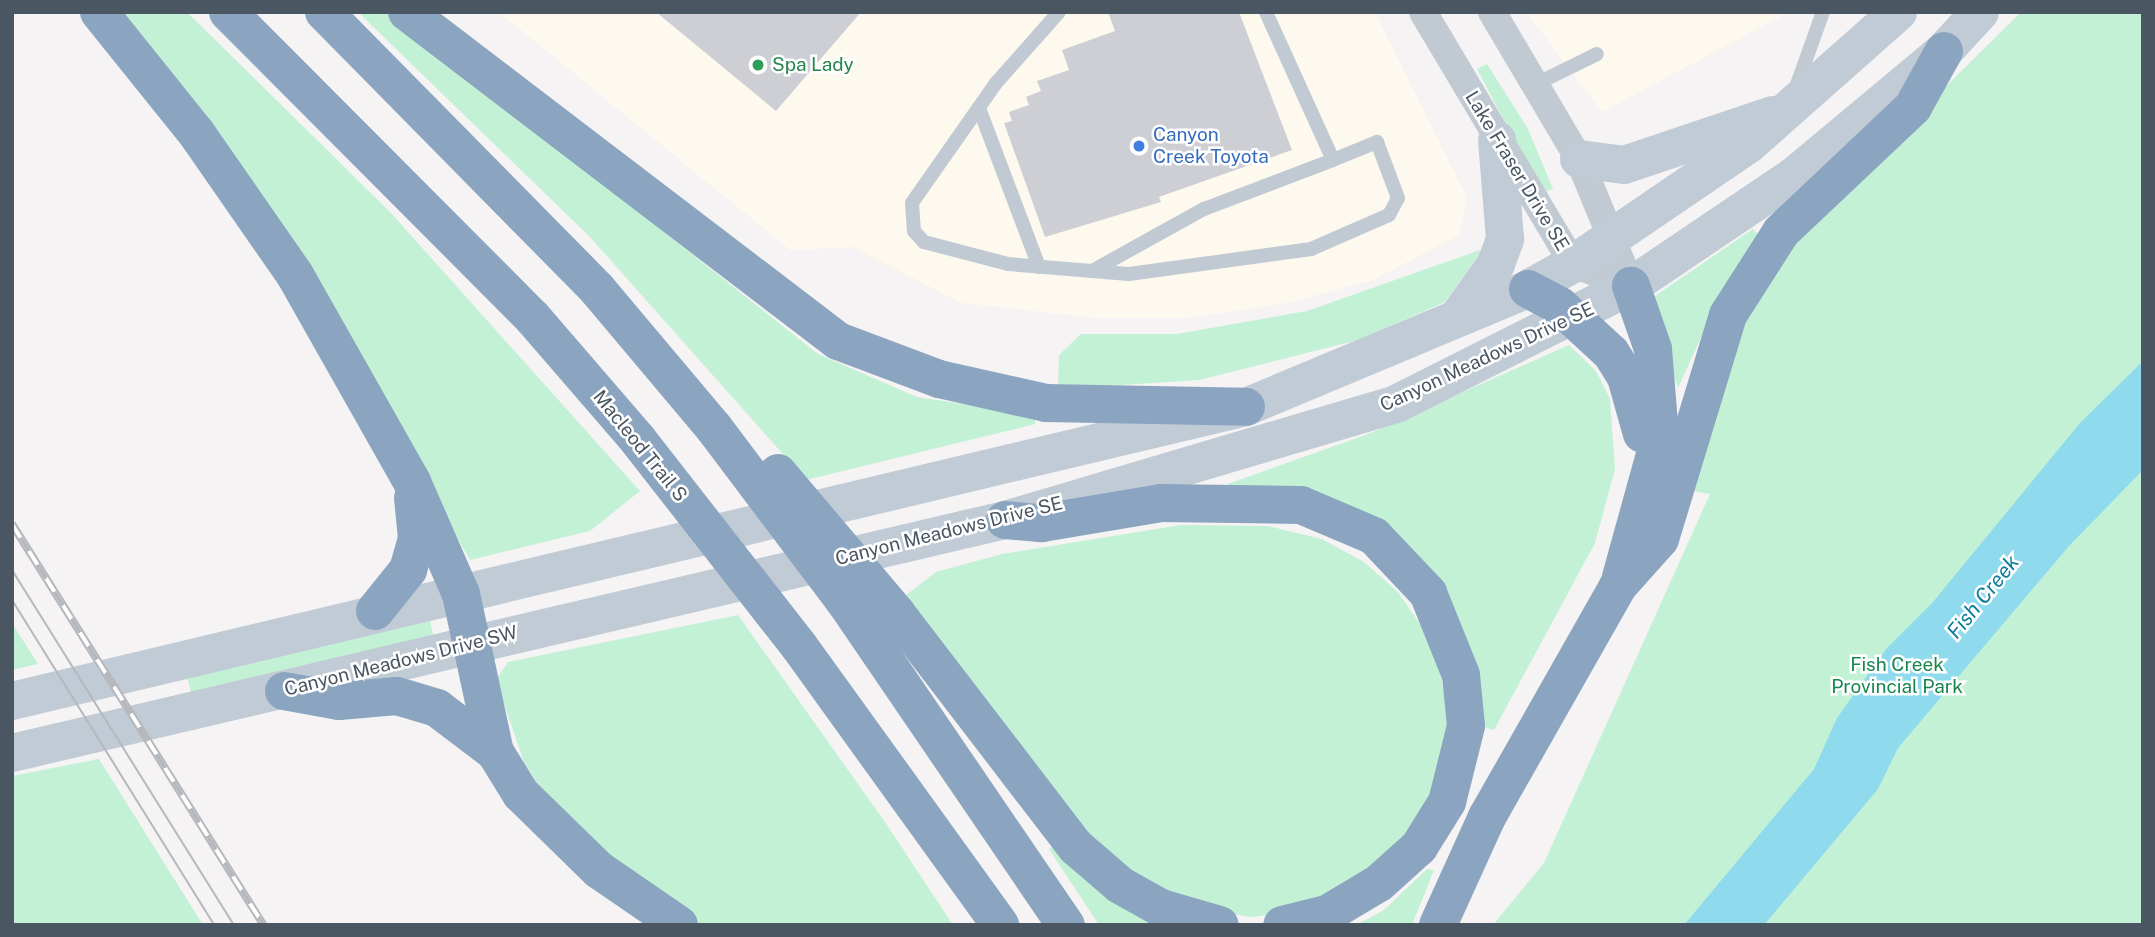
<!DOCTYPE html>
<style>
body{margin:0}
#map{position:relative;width:2155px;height:937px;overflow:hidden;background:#f5f3f3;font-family:"Public Sans",sans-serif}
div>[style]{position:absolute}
.commercial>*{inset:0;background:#fdf9ef}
.green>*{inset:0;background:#c3f1d5;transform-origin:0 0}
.water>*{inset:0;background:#90daee}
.building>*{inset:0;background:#cdcfd5}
.service>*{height:14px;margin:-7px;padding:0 7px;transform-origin:7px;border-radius:7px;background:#c1cad2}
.minor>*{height:28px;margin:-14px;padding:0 14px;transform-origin:14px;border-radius:14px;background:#c1cad2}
.secondary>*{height:38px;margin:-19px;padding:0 19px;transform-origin:19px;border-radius:19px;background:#c1cbd6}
.motorway>*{height:38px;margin:-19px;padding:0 19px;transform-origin:19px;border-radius:19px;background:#8ba5c1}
.tram>*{height:2px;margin:-1px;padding:0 1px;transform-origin:1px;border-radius:1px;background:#b5b8bd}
.rail>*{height:8px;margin-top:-4px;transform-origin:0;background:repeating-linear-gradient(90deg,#fff 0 16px,#b5b8bd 0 32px);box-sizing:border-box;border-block:2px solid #b5b8bd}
.dots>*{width:19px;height:19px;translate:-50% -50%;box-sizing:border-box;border:4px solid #fff;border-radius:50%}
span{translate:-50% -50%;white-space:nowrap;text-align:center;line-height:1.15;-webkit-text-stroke:5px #fff;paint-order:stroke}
.leisure-label{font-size:19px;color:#27864d}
.left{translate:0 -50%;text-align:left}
.shop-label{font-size:19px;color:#366cbe}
.street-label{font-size:19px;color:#4a5661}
.park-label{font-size:19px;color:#17864f}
.water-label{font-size:21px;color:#0c7c9b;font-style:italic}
.frame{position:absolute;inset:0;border:14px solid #4a5661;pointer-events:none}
</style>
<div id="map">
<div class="commercial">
<i style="clip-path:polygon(499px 12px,1375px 12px,1467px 198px,1459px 235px,1371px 281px,1286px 303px,1189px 318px,1096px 318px,962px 303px,853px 247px,790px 250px)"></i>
<i style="clip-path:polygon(1526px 12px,1789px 12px,1602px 112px)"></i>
</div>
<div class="green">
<i style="clip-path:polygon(113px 12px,186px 12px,193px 18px,390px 212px,640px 491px,590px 531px,470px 560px,413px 461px)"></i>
<i style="clip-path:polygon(358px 12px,386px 12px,818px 354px,917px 397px,1035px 415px,1035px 424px,806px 480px,590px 237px)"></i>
<i style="clip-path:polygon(2021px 12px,2143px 12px,2143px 925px,1493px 925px,1544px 863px,1710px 494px,1693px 491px,1735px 334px,1799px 232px)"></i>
<i style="clip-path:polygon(1487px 64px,1528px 129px,1553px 189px,1542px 193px,1477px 69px)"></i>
<i style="clip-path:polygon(1753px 229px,1761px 237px,1703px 333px,1678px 388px,1649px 300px)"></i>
<i style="clip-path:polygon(1483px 249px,1445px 302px,1358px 340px,1199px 380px,1058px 389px,1059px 355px,1081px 334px,1177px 334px,1307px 311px)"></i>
<i style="clip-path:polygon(1569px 345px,1596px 371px,1610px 399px,1615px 469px,1595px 543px,1494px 730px,1480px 726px,1476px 661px,1469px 662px,1412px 564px,1231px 495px,1228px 484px,1368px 434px)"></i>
<i style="clip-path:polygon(1181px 525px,1268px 526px,1322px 539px,1364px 562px,1398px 592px,1424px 630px,1440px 670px,1448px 717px,1443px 761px,1428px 808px,1373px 874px,1291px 912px,1252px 917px,1209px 911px,1159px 893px,1084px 834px,901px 599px,936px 572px,1002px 554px)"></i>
<i style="clip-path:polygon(738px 615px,887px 825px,953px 925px,702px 925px,642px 889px,544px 794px,524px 762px,496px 680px,508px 662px)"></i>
<i style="left:430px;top:621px;width:17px;height:249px;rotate:77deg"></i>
<i style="clip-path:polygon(12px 623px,38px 664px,12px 670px)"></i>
<i style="clip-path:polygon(99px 759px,203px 925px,12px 925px,12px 776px)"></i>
<i style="clip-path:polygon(1056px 845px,1155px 925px,1099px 925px,1049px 849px)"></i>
<i style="clip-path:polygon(1427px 869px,1434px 870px,1412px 925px,1356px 925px,1384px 910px)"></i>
</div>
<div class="water">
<i style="clip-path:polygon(2143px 361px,2143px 470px,2069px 546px,1898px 748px,1878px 789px,1764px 925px,1684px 925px,1814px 769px,1837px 718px,1886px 649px,1933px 602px,2080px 423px)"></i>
</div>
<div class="building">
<i style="clip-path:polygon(656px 12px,861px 12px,776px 111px)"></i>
<i style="clip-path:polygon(1108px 12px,1239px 12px,1292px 150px,1159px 197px,1161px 202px,1045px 237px,1004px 123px,1012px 121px,1009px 112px,1029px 105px,1026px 97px,1041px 91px,1037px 81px,1069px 70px,1062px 50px,1115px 31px)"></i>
</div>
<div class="service">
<i style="left:1059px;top:12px;width:95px;rotate:131.6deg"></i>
<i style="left:996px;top:83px;width:146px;rotate:125deg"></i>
<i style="left:912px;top:203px;width:28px;rotate:86deg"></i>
<i style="left:914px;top:231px;width:15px;rotate:48deg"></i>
<i style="left:924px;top:242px;width:87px;rotate:14.7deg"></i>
<i style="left:1008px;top:264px;width:121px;rotate:4.7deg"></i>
<i style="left:1129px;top:274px;width:184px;rotate:-7.8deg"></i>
<i style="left:1311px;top:249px;width:85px;rotate:-23.6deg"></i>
<i style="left:1389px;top:215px;width:19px;rotate:-62deg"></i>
<i style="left:1398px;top:198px;width:60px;rotate:-110.6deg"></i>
<i style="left:1377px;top:142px;width:48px;rotate:157.8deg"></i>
<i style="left:1333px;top:160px;width:162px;rotate:-114.4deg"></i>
<i style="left:1534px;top:85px;width:70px;rotate:-26.2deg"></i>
<i style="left:1795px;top:90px;width:83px;rotate:-70.3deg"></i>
<i style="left:979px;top:108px;width:170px;rotate:69.3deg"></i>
<i style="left:1092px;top:271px;width:128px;rotate:-29deg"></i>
<i style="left:1204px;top:209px;width:138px;rotate:-20.8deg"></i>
</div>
<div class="minor">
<i style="left:1423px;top:12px;width:293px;rotate:59.2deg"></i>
<i style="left:1573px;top:264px;width:62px;rotate:20.8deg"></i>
<i style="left:1492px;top:12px;width:171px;rotate:59.4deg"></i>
<i style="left:1579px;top:159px;width:137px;rotate:67.7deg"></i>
</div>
<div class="secondary">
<i style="left:1579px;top:159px;width:45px;rotate:7.6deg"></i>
<i style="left:1624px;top:165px;width:157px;rotate:-18.6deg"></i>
<i style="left:1459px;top:316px;width:64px;rotate:-54.6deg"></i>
<i style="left:1496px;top:264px;width:27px;rotate:-70deg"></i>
<i style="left:1505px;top:239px;width:99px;rotate:-94.6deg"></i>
<i style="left:12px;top:701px;width:1269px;rotate:-13.4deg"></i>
<i style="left:1246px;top:407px;width:306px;rotate:-22.7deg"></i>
<i style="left:1528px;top:289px;width:51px;rotate:-29.1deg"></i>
<i style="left:1573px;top:264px;width:213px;rotate:-34.3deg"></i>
<i style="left:1749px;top:144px;width:199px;rotate:-41.5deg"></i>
<i style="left:12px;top:753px;width:1020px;rotate:-13.21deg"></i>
<i style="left:1005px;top:520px;width:408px;rotate:-16.5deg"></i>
<i style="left:1396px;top:404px;width:263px;rotate:-26.7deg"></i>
<i style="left:1631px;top:286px;width:197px;rotate:-34deg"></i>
<i style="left:1794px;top:176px;width:195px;rotate:-39.8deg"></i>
<i style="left:1944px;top:51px;width:53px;rotate:-47.3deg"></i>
</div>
<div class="motorway">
<i style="left:99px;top:12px;width:156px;rotate:51.2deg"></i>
<i style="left:197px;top:134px;width:172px;rotate:55.2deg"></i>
<i style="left:295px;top:275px;width:238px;rotate:60.5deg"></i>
<i style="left:412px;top:482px;width:122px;rotate:66.4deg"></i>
<i style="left:461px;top:594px;width:162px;rotate:77.9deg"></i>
<i style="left:495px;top:752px;width:49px;rotate:58.2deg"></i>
<i style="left:521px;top:794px;width:109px;rotate:44.3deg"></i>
<i style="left:599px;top:870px;width:97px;rotate:34.5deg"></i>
<i style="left:228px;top:12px;width:431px;rotate:45.1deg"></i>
<i style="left:532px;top:317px;width:162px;rotate:49.2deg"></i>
<i style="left:638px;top:440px;width:261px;rotate:52deg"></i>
<i style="left:799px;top:646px;width:344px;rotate:54.2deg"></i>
<i style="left:324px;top:12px;width:389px;rotate:45.4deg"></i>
<i style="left:597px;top:289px;width:182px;rotate:49.9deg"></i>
<i style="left:714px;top:428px;width:219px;rotate:53deg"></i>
<i style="left:846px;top:603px;width:390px;rotate:55.7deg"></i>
<i style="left:407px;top:12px;width:542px;rotate:37.36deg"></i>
<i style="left:838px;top:341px;width:108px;rotate:20.6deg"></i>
<i style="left:939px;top:379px;width:110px;rotate:12.6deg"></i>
<i style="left:1046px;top:403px;width:200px;rotate:1.1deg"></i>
<i style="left:1528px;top:289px;width:36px;rotate:28deg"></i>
<i style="left:1560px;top:306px;width:69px;rotate:42.7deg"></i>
<i style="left:1611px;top:353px;width:28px;rotate:58deg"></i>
<i style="left:1626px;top:377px;width:59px;rotate:74.3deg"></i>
<i style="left:778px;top:473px;width:185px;rotate:49.8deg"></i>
<i style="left:897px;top:614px;width:294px;rotate:52.5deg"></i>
<i style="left:1076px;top:847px;width:58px;rotate:40.8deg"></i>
<i style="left:1120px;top:885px;width:47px;rotate:29.3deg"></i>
<i style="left:1161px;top:908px;width:61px;rotate:16.1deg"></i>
<i style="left:1005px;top:520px;width:37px;rotate:5deg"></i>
<i style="left:1042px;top:523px;width:121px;rotate:-9.5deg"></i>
<i style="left:1161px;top:503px;width:140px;rotate:0.8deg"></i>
<i style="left:1301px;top:505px;width:79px;rotate:23deg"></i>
<i style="left:1374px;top:536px;width:79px;rotate:46.5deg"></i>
<i style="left:1428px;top:593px;width:88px;rotate:68.1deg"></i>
<i style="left:1461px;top:675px;width:51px;rotate:84.4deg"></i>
<i style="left:1466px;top:726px;width:78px;rotate:104deg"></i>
<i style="left:1447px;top:802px;width:53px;rotate:121.9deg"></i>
<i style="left:1419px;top:847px;width:54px;rotate:138deg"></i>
<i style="left:1379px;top:883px;width:61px;rotate:149.2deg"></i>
<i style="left:1327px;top:914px;width:46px;rotate:166.3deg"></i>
<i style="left:1621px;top:577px;width:146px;rotate:-74.5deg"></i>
<i style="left:1660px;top:436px;width:87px;rotate:-94.6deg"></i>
<i style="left:1653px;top:349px;width:67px;rotate:-109.2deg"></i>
<i style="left:375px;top:611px;width:53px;rotate:-51.2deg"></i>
<i style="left:408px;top:570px;width:33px;rotate:-74deg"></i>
<i style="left:417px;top:538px;width:40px;rotate:-95.7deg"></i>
<i style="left:284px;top:691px;width:56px;rotate:10.3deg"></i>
<i style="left:339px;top:701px;width:58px;rotate:-4.9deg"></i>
<i style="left:397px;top:696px;width:42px;rotate:16.7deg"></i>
<i style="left:437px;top:708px;width:73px;rotate:37.2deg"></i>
<i style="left:1438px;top:925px;width:119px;rotate:-65.6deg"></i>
<i style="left:1487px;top:817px;width:266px;rotate:-60.4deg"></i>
<i style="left:1618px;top:586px;width:63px;rotate:-48.2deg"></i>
<i style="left:1660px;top:539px;width:234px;rotate:-73.1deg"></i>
<i style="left:1728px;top:315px;width:98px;rotate:-57.4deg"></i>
<i style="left:1781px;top:232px;width:182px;rotate:-43.4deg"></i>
<i style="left:1913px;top:107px;width:64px;rotate:-61deg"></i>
</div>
<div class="tram">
<i style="left:12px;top:570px;width:419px;rotate:58deg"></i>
<i style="left:12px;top:600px;width:383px;rotate:58.1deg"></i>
</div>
<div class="rail">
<i style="left:12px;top:524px;width:474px;rotate:57.9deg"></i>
</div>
<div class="dots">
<i style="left:758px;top:65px;background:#2e9e5b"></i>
<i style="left:1139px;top:146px;background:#3f7fe0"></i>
</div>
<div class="leisure-label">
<span class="left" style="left:772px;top:65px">Spa Lady</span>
</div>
<div class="shop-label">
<span class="left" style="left:1153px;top:146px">Canyon<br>Creek Toyota</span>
</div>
<div class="street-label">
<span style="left:1517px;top:171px;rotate:59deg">Lake Fraser Drive SE</span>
<span style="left:1487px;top:357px;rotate:-25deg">Canyon Meadows Drive SE</span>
<span style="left:640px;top:446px;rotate:51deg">Macleod Trail S</span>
<span style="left:949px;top:531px;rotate:-14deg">Canyon Meadows Drive SE</span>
<span style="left:401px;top:661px;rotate:-14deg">Canyon Meadows Drive SW</span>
</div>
<div class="park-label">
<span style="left:1897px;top:676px">Fish Creek<br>Provincial Park</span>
</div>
<div class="water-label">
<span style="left:1983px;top:597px;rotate:-51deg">Fish Creek</span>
</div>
<div class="frame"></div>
</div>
